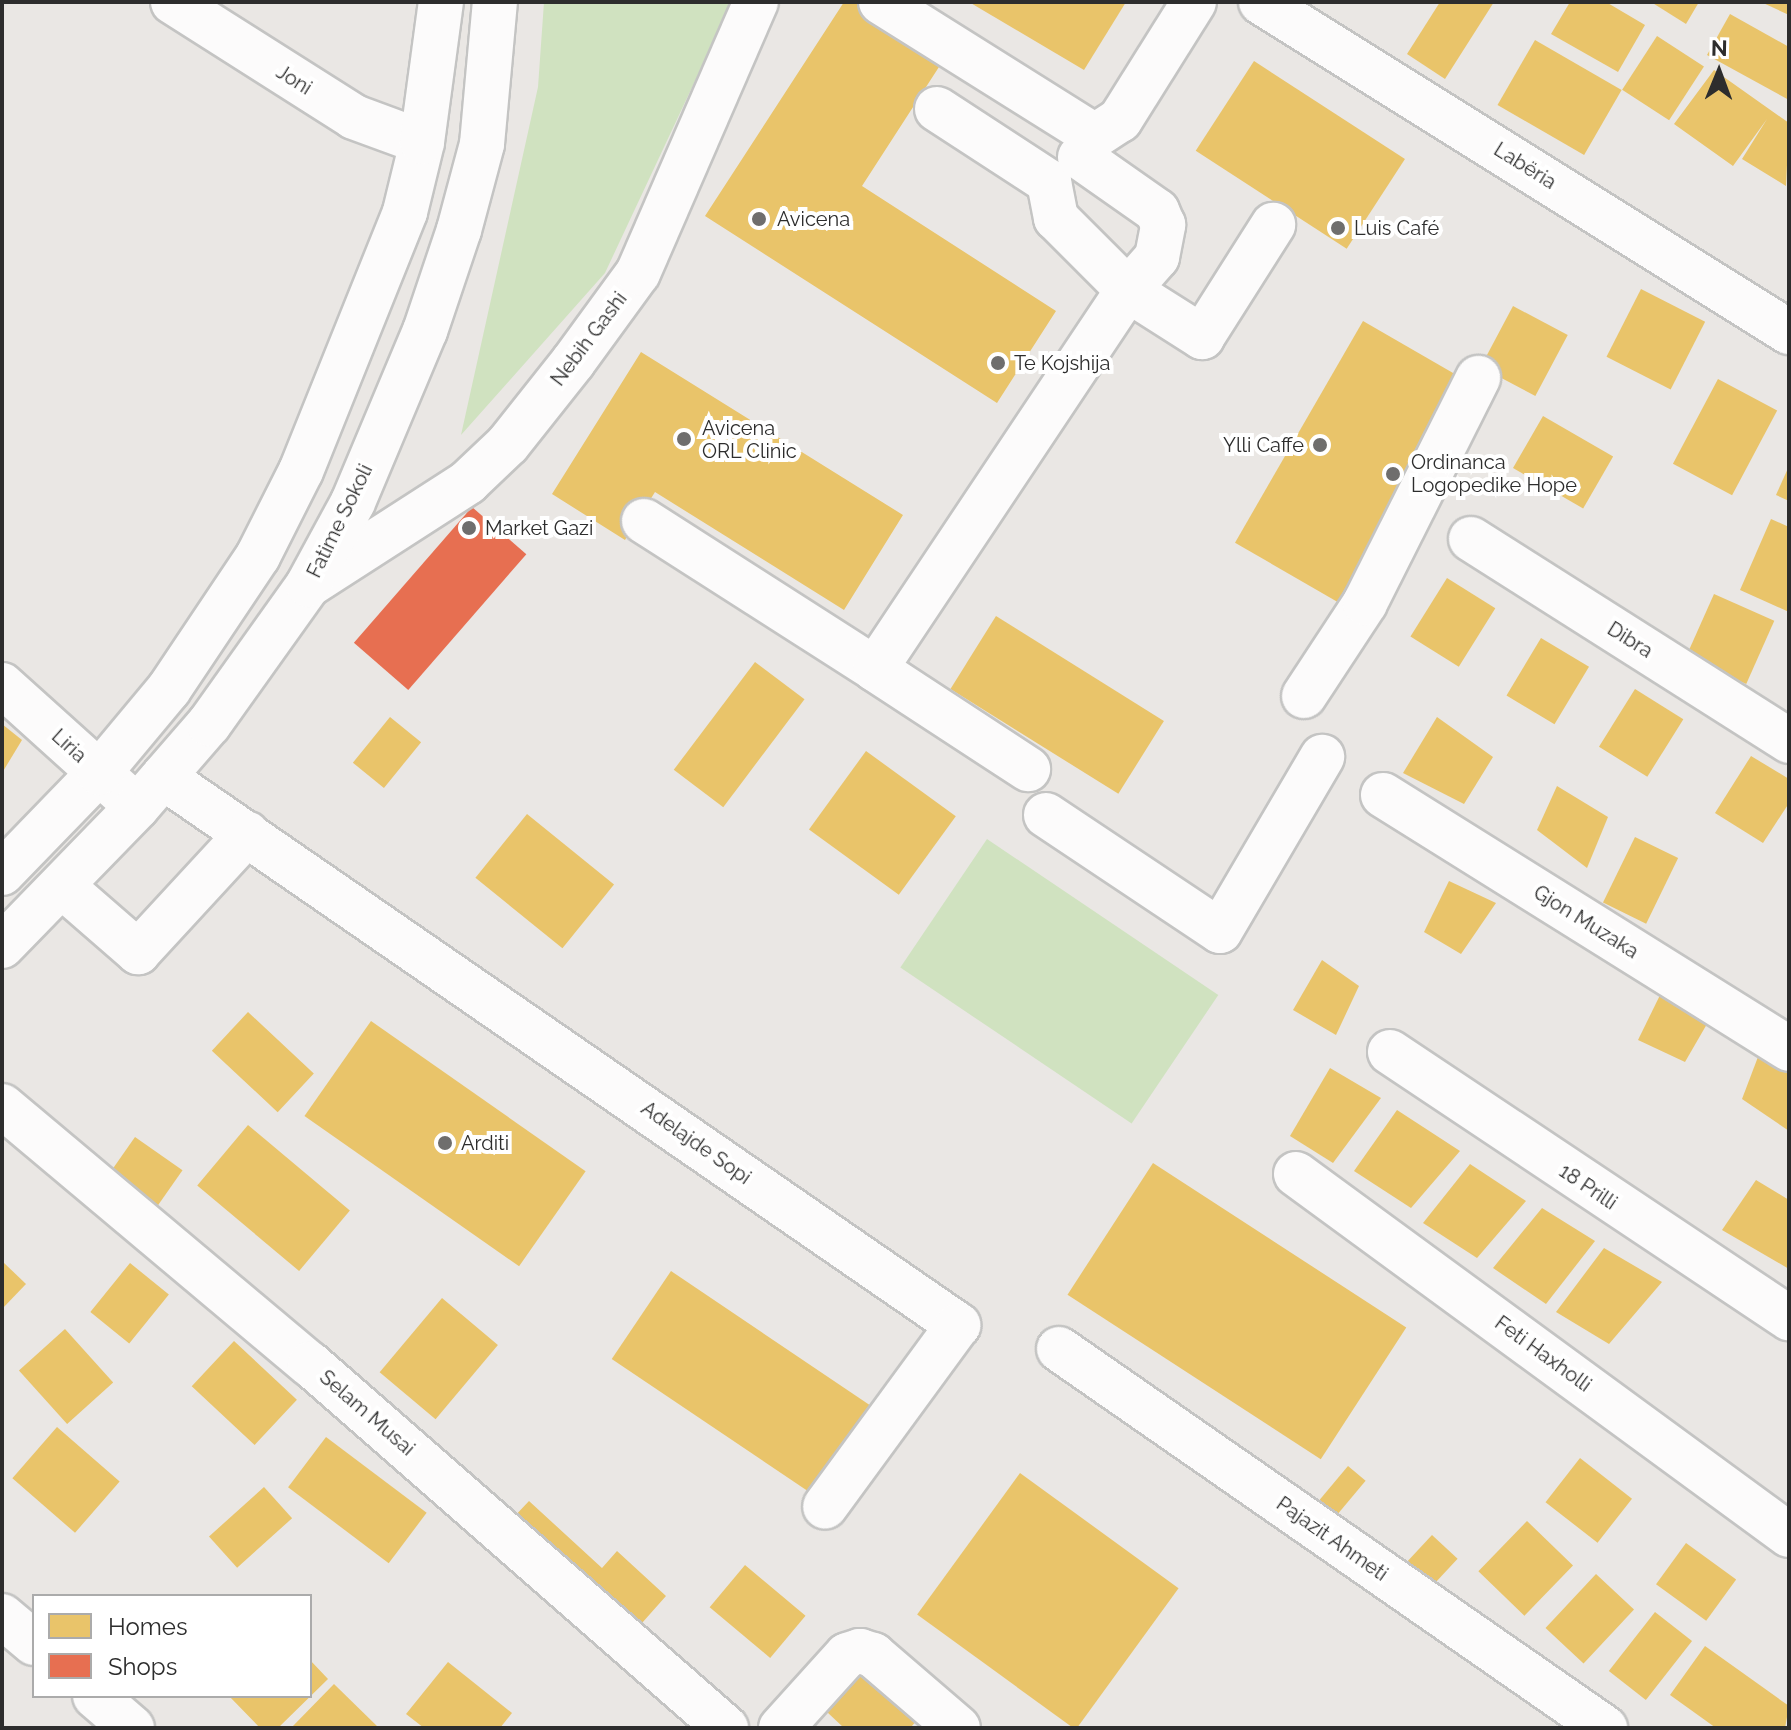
<!DOCTYPE html>
<meta charset="utf-8">
<style>
body{margin:0}
#map{position:relative;width:1791px;height:1730px;overflow:hidden;background:#eae7e4;font-family:Raleway,sans-serif}
div>[style]{position:absolute}
.green>*{inset:0;background:#d0e2c0;transform-origin:0 0}
.homes>*{inset:0;background:#e9c46a;transform-origin:0 0}
.shops>*{inset:0;background:#e76f51;transform-origin:0 0}
.roads{filter:drop-shadow(2px 0 #c4c4c3) drop-shadow(-2px 0 #c4c4c3) drop-shadow(0 2px #c4c4c3) drop-shadow(0 -2px #c4c4c3)}
.minor>*{height:44px;margin:-22px;padding:0 22px;transform-origin:22px;border-radius:22px;background:#fcfbfb}
.dots>*{width:22px;height:22px;translate:-50% -50%;box-sizing:border-box;border:4px solid #fff;border-radius:50%}
span{translate:-50% -50%;white-space:nowrap;text-align:center;line-height:1.15;-webkit-text-stroke:8px #fff;paint-order:stroke}
.street-label{font-size:20px;color:#2d2d2d}
.poi-label{font-size:20px;color:#2d2d2d}
.left{translate:0 -50%;text-align:left}
.right{translate:-100% -50%;text-align:right}
.frame{position:absolute;inset:0;border:4px solid #2d2d2d;pointer-events:none}
.legend{position:absolute;left:32px;top:1594px;width:280px;height:104px;box-sizing:border-box;background:#fff;border:2px solid #ababab;margin:0;padding:10px 14px;list-style:none;font-size:24px;color:#2d2d2d}
.legend li{display:flex;align-items:center;gap:16px;height:40px}
.legend b{width:40px;border:2px solid #ababab}
.north{position:absolute;left:1679px;top:32px;width:80px;height:80px;-webkit-text-stroke:6px #fff;paint-order:stroke;rotate:1deg;font-size:22px;font-weight:700;line-height:32px;text-align:center;color:#2d2d2d}
.north::after{content:'';display:block;margin:auto;width:28px;height:36px;background:#2d2d2d;clip-path:polygon(50% 0,100% 100%,50% 72%,0 100%)}
</style>
<div id="map">
<div class="green">
<i style="clip-path:polygon(544px 2px,732px 2px,605px 273px,461px 435px,538px 87px)"></i>
<i style="left:987px;top:839px;width:279px;height:155px;rotate:34deg"></i>
</div>
<div class="homes">
<i style="clip-path:polygon(844px 2px,868px 2px,948px 53px,862px 186px,1056px 311px,997px 403px,705px 216px)"></i>
<i style="clip-path:polygon(969px 2px,1126px 2px,1084px 70px)"></i>
<i style="clip-path:polygon(1440px 2px,1494px 2px,1445px 79px,1407px 54px)"></i>
<i style="clip-path:polygon(1570px 2px,1606px 2px,1645px 25px,1618px 72px,1551px 34px)"></i>
<i style="clip-path:polygon(1651px 2px,1699px 2px,1686px 24px)"></i>
<i style="clip-path:polygon(1761px 2px,1789px 2px,1789px 15px)"></i>
<i style="clip-path:polygon(1730px 14px,1789px 47px,1789px 100px,1707px 55px)"></i>
<i style="left:1657px;top:36px;width:56px;height:64px;rotate:33deg"></i>
<i style="left:1535px;top:40px;width:100px;height:75px;rotate:30deg"></i>
<i style="left:1254px;top:61px;width:180px;height:107px;rotate:33deg"></i>
<i style="clip-path:polygon(1714px 70px,1789px 123px,1786px 186px,1742px 159px,1767px 119px,1733px 166px,1674px 124px)"></i>
<i style="left:1641px;top:289px;width:72px;height:76px;rotate:27deg"></i>
<i style="left:1513px;top:306px;width:62px;height:69px;rotate:28deg"></i>
<i style="left:1363px;top:321px;width:120px;height:256px;rotate:30deg"></i>
<i style="clip-path:polygon(641px 352px,903px 515px,844px 610px,655px 492px,625px 540px,552px 494px)"></i>
<i style="left:1718px;top:379px;width:67px;height:96px;rotate:28deg"></i>
<i style="left:1543px;top:416px;width:81px;height:60px;rotate:30deg"></i>
<i style="clip-path:polygon(1789px 466px,1789px 501px,1776px 495px)"></i>
<i style="clip-path:polygon(1771px 519px,1789px 527px,1789px 612px,1740px 590px)"></i>
<i style="left:1447px;top:578px;width:57px;height:69px;rotate:32deg"></i>
<i style="left:1714px;top:594px;width:66px;height:69px;rotate:24deg"></i>
<i style="left:996px;top:616px;width:198px;height:86px;rotate:32deg"></i>
<i style="left:1541px;top:638px;width:56px;height:67px;rotate:31deg"></i>
<i style="left:755px;top:662px;width:62px;height:135px;rotate:37deg"></i>
<i style="left:1635px;top:689px;width:57px;height:68px;rotate:32deg"></i>
<i style="left:390px;top:717px;width:40px;height:59px;rotate:39deg"></i>
<i style="clip-path:polygon(1437px 717px,1493px 757px,1464px 804px,1403px 773px)"></i>
<i style="clip-path:polygon(2px 724px,22px 740px,2px 773px)"></i>
<i style="left:866px;top:751px;width:111px;height:97px;rotate:36deg"></i>
<i style="clip-path:polygon(1751px 756px,1789px 779px,1789px 803px,1763px 843px,1715px 813px)"></i>
<i style="clip-path:polygon(1557px 786px,1608px 817px,1587px 868px,1537px 830px)"></i>
<i style="left:527px;top:814px;width:112px;height:82px;rotate:39deg"></i>
<i style="left:1635px;top:837px;width:48px;height:73px;rotate:26deg"></i>
<i style="clip-path:polygon(1449px 881px,1496px 903px,1461px 954px,1424px 932px)"></i>
<i style="clip-path:polygon(1322px 960px,1359px 986px,1336px 1035px,1293px 1010px)"></i>
<i style="clip-path:polygon(1664px 987px,1711px 1017px,1685px 1062px,1638px 1040px)"></i>
<i style="left:248px;top:1012px;width:90px;height:53px;rotate:43deg"></i>
<i style="left:371px;top:1021px;width:262px;height:116px;rotate:35deg"></i>
<i style="clip-path:polygon(1761px 1049px,1789px 1066px,1789px 1131px,1742px 1099px)"></i>
<i style="clip-path:polygon(1330px 1068px,1381px 1098px,1333px 1163px,1290px 1136px)"></i>
<i style="clip-path:polygon(1397px 1110px,1460px 1151px,1411px 1208px,1354px 1171px)"></i>
<i style="left:248px;top:1125px;width:133px;height:79px;rotate:40deg"></i>
<i style="left:135px;top:1137px;width:58px;height:47px;rotate:35deg"></i>
<i style="left:1153px;top:1163px;width:302px;height:157px;rotate:33deg"></i>
<i style="clip-path:polygon(1470px 1164px,1526px 1201px,1477px 1258px,1423px 1223px)"></i>
<i style="clip-path:polygon(1756px 1180px,1789px 1200px,1789px 1269px,1722px 1230px)"></i>
<i style="clip-path:polygon(1542px 1208px,1595px 1241px,1546px 1304px,1493px 1268px)"></i>
<i style="clip-path:polygon(1604px 1248px,1662px 1282px,1609px 1344px,1556px 1312px)"></i>
<i style="clip-path:polygon(2px 1261px,26px 1284px,2px 1309px)"></i>
<i style="left:130px;top:1263px;width:50px;height:63px;rotate:39deg"></i>
<i style="left:671px;top:1271px;width:240px;height:106px;rotate:34deg"></i>
<i style="left:442px;top:1298px;width:73px;height:97px;rotate:40deg"></i>
<i style="left:65px;top:1329px;width:72px;height:62px;rotate:48deg"></i>
<i style="left:234px;top:1341px;width:86px;height:62px;rotate:43deg"></i>
<i style="left:57px;top:1427px;width:83px;height:68px;rotate:41deg"></i>
<i style="left:326px;top:1437px;width:126px;height:63px;rotate:37deg"></i>
<i style="left:1580px;top:1458px;width:66px;height:56px;rotate:38deg"></i>
<i style="left:1348px;top:1466px;width:23px;height:44px;rotate:40deg"></i>
<i style="left:1020px;top:1473px;width:196px;height:175px;rotate:36deg"></i>
<i style="left:264px;top:1487px;width:42px;height:74px;rotate:48deg"></i>
<i style="clip-path:polygon(529px 1501px,602px 1568px,617px 1551px,666px 1596px,634px 1632px,511px 1520px)"></i>
<i style="left:1527px;top:1521px;width:64px;height:70px;rotate:44deg"></i>
<i style="left:1432px;top:1535px;width:35px;height:42px;rotate:43deg"></i>
<i style="left:1686px;top:1543px;width:62px;height:51px;rotate:36deg"></i>
<i style="left:745px;top:1565px;width:79px;height:55px;rotate:40deg"></i>
<i style="left:1596px;top:1574px;width:52px;height:74px;rotate:43deg"></i>
<i style="left:1655px;top:1612px;width:47px;height:75px;rotate:38deg"></i>
<i style="clip-path:polygon(1705px 1646px,1789px 1706px,1785px 1728px,1716px 1728px,1670px 1695px)"></i>
<i style="clip-path:polygon(310px 1660px,328px 1679px,278px 1728px,260px 1728px,229px 1696px,310px 1696px)"></i>
<i style="clip-path:polygon(448px 1662px,512px 1713px,500px 1728px,424px 1728px,406px 1714px)"></i>
<i style="clip-path:polygon(869px 1665px,923px 1714px,910px 1728px,844px 1728px,827px 1712px)"></i>
<i style="clip-path:polygon(334px 1684px,379px 1728px,291px 1728px)"></i>
</div>
<div class="shops">
<i style="left:472px;top:507px;width:72px;height:180px;rotate:41deg"></i>
</div>
<div class="roads">
<div class="minor">
<i style="left:173px;top:2px;width:214px;rotate:32.4deg"></i>
<i style="left:354px;top:117px;width:72px;rotate:20.2deg"></i>
<i style="left:881px;top:2px;width:252px;rotate:32.1deg"></i>
<i style="left:1095px;top:136px;width:30px;rotate:-33deg"></i>
<i style="left:1120px;top:120px;width:139px;rotate:-57.9deg"></i>
<i style="left:1261px;top:2px;width:623px;rotate:32.01deg"></i>
<i style="left:937px;top:109px;width:134px;rotate:33.1deg"></i>
<i style="left:1049px;top:182px;width:37px;rotate:79deg"></i>
<i style="left:1056px;top:218px;width:102px;rotate:45deg"></i>
<i style="left:1128px;top:290px;width:88px;rotate:32.4deg"></i>
<i style="left:1202px;top:337px;width:133px;rotate:-57.6deg"></i>
<i style="left:644px;top:521px;width:274px;rotate:32.6deg"></i>
<i style="left:875px;top:669px;width:456px;rotate:-56.3deg"></i>
<i style="left:1128px;top:290px;width:44px;rotate:-48.7deg"></i>
<i style="left:1157px;top:257px;width:33px;rotate:-79deg"></i>
<i style="left:1163px;top:225px;width:15px;rotate:-113deg"></i>
<i style="left:1157px;top:211px;width:94px;rotate:-145deg"></i>
<i style="left:1471px;top:539px;width:377px;rotate:32.4deg"></i>
<i style="left:310px;top:584px;width:188px;rotate:-32.8deg"></i>
<i style="left:468px;top:482px;width:55px;rotate:-43.5deg"></i>
<i style="left:508px;top:444px;width:105px;rotate:-51.6deg"></i>
<i style="left:573px;top:362px;width:110px;rotate:-53.9deg"></i>
<i style="left:638px;top:273px;width:296px;rotate:-66.5deg"></i>
<i style="left:875px;top:669px;width:183px;rotate:33.2deg"></i>
<i style="left:2px;top:685px;width:160px;rotate:42deg"></i>
<i style="left:1304px;top:696px;width:111px;rotate:-56.7deg"></i>
<i style="left:1365px;top:603px;width:252px;rotate:-63.3deg"></i>
<i style="left:163px;top:777px;width:966px;rotate:34.58deg"></i>
<i style="left:958px;top:1325px;width:225px;rotate:126.2deg"></i>
<i style="left:1383px;top:795px;width:479px;rotate:32deg"></i>
<i style="left:1046px;top:815px;width:209px;rotate:33.7deg"></i>
<i style="left:1220px;top:931px;width:202px;rotate:-59.6deg"></i>
<i style="left:2px;top:873px;width:139px;rotate:-45.9deg"></i>
<i style="left:99px;top:773px;width:109px;rotate:-50.2deg"></i>
<i style="left:169px;top:689px;width:160px;rotate:-56.2deg"></i>
<i style="left:258px;top:556px;width:95px;rotate:-63.2deg"></i>
<i style="left:301px;top:471px;width:279px;rotate:-68.1deg"></i>
<i style="left:405px;top:212px;width:72px;rotate:-76.3deg"></i>
<i style="left:422px;top:142px;width:141px;rotate:-82.3deg"></i>
<i style="left:62px;top:886px;width:101px;rotate:41deg"></i>
<i style="left:138px;top:952px;width:161px;rotate:-47.3deg"></i>
<i style="left:2px;top:946px;width:194px;rotate:-45.8deg"></i>
<i style="left:137px;top:807px;width:110px;rotate:-49.1deg"></i>
<i style="left:209px;top:724px;width:171px;rotate:-54.5deg"></i>
<i style="left:308px;top:585px;width:94px;rotate:-61.5deg"></i>
<i style="left:353px;top:502px;width:186px;rotate:-67.2deg"></i>
<i style="left:425px;top:331px;width:107px;rotate:-71.4deg"></i>
<i style="left:459px;top:230px;width:89px;rotate:-75deg"></i>
<i style="left:482px;top:144px;width:143px;rotate:-84.8deg"></i>
<i style="left:1390px;top:1052px;width:480px;rotate:33.7deg"></i>
<i style="left:2px;top:1106px;width:402px;rotate:40deg"></i>
<i style="left:310px;top:1364px;width:553px;rotate:41.19deg"></i>
<i style="left:1296px;top:1174px;width:611px;rotate:36.21deg"></i>
<i style="left:1059px;top:1349px;width:665px;rotate:34.77deg"></i>
<i style="left:2px;top:1616px;width:42px;rotate:40.2deg"></i>
<i style="left:95px;top:1696px;width:49px;rotate:40.9deg"></i>
<i style="left:781px;top:1728px;width:98px;rotate:-47.9deg"></i>
<i style="left:847px;top:1655px;width:14px;rotate:-17deg"></i>
<i style="left:860px;top:1651px;width:14px;rotate:17deg"></i>
<i style="left:873px;top:1655px;width:112px;rotate:40.7deg"></i>
</div>
</div>
<div class="dots">
<i style="left:759px;top:219px;background:#6f6e6d"></i>
<i style="left:1338px;top:228px;background:#6f6e6d"></i>
<i style="left:998px;top:363px;background:#6f6e6d"></i>
<i style="left:684px;top:439px;background:#6f6e6d"></i>
<i style="left:1320px;top:445px;background:#6f6e6d"></i>
<i style="left:1393px;top:474px;background:#6f6e6d"></i>
<i style="left:469px;top:528px;background:#6f6e6d"></i>
<i style="left:445px;top:1143px;background:#6f6e6d"></i>
</div>
<div class="street-label">
<span style="left:294px;top:80px;rotate:32deg">Joni</span>
<span style="left:1525px;top:166px;rotate:32deg">Labëria</span>
<span style="left:589px;top:339px;rotate:-53deg">Nebih Gashi</span>
<span style="left:340px;top:521px;rotate:-64deg">Fatime Sokoli</span>
<span style="left:1630px;top:640px;rotate:32deg">Dibra</span>
<span style="left:69px;top:746px;rotate:42deg">Liria</span>
<span style="left:1586px;top:922px;rotate:32deg">Gjon Muzaka</span>
<span style="left:696px;top:1143px;rotate:35deg">Adelajde Sopi</span>
<span style="left:1588px;top:1187px;rotate:34deg">18 Prilli</span>
<span style="left:1543px;top:1354px;rotate:36deg">Feti Haxholli</span>
<span style="left:367px;top:1413px;rotate:41deg">Selam Musai</span>
<span style="left:1332px;top:1539px;rotate:35deg">Pajazit Ahmeti</span>
</div>
<div class="poi-label">
<span class="left" style="left:777px;top:219px">Avicena</span>
<span class="left" style="left:1354px;top:228px">Luis Café</span>
<span class="left" style="left:1014px;top:363px">Te Kojshija</span>
<span class="left" style="left:702px;top:440px">Avicena<br>ORL Clinic</span>
<span class="right" style="left:1304px;top:445px">Ylli Caffe</span>
<span class="left" style="left:1411px;top:474px">Ordinanca<br>Logopedike Hope</span>
<span class="left" style="left:485px;top:528px">Market Gazi</span>
<span class="left" style="left:461px;top:1143px">Arditi</span>
</div>
<div class="frame"></div>
<ul class="legend">
<li><b style="height:22px;background:#e9c46a"></b>Homes</li>
<li><b style="height:22px;background:#e76f51"></b>Shops</li>
</ul>
<div class="north">N</div>
</div>
